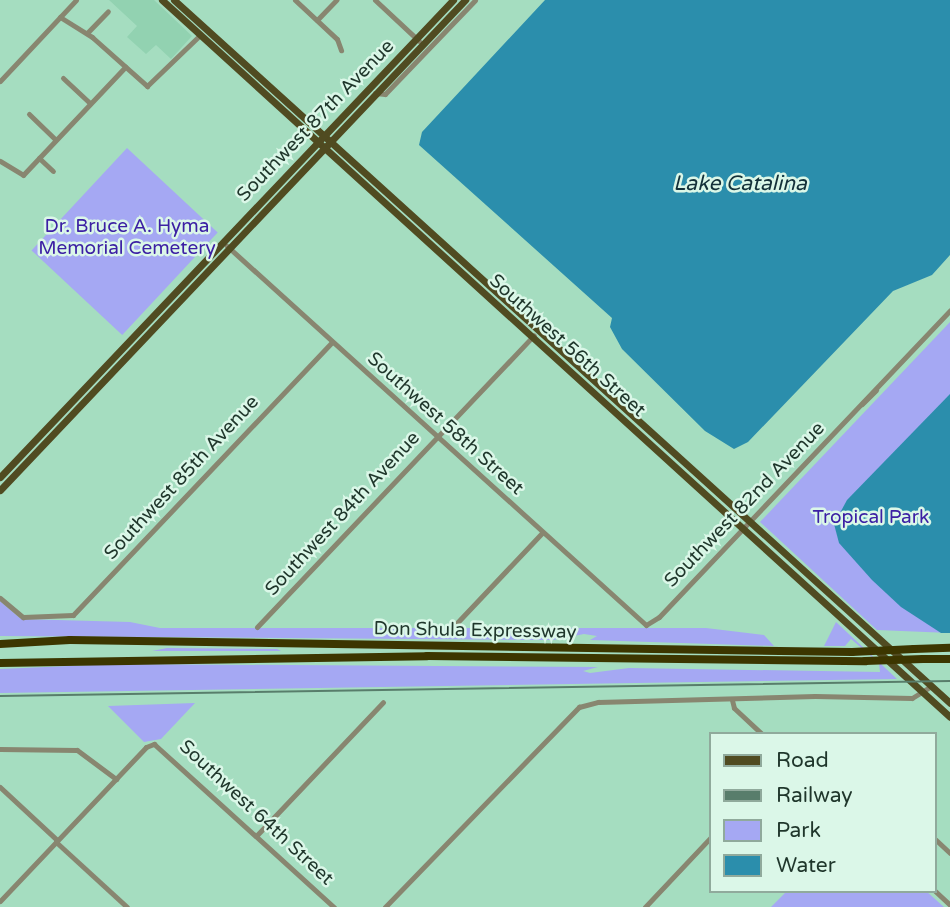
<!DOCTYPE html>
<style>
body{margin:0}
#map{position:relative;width:950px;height:907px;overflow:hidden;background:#a5ddc0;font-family:"Varela Round",sans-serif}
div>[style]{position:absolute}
.built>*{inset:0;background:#92d2b1}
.green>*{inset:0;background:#a5a8f3;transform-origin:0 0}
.water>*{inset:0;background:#2b8eac}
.minor>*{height:5px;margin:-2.5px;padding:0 2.5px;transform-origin:2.5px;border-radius:2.5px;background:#888670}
.major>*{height:7px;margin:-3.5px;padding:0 3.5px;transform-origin:3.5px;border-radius:3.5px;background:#504b21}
.highway>*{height:8px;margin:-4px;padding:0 4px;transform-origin:4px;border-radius:4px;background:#3c3600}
.rail>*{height:2px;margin:-1px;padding:0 1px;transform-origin:1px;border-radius:1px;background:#587d6b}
.highway-bridge>*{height:8px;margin:-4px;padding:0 4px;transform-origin:4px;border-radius:4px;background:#3c3600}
span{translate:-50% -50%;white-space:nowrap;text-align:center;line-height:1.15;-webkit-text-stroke:5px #dbf7e8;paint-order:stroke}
.street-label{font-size:19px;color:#1f362b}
.park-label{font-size:19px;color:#3c20a4}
.water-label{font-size:21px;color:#133039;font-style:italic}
.legend{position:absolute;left:709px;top:732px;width:228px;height:161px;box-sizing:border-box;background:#dbf7e8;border:2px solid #90aa9c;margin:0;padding:9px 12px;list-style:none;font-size:21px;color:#1f362b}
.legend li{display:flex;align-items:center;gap:14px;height:35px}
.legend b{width:35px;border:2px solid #90aa9c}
</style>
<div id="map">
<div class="built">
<i style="clip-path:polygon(109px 0,154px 0,192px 36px,171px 59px,156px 45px,146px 54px,127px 37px,137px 26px)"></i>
</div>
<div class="green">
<i style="left:127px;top:148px;width:124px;height:140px;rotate:43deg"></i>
<i style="clip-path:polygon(950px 322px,950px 633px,877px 630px,760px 522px)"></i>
<i style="clip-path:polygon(0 601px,21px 619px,130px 622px,160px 628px,706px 628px,764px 635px,774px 646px,590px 640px,597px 636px,584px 634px,553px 640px,0 636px)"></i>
<i style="clip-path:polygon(836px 622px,897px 679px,0 693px,0 669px,115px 664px,598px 667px,583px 671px,590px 673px,629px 668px,880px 672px,879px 663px,851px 639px,845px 646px,824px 646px)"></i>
<i style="clip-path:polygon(167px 648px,277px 649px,281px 651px,152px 651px)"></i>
<i style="clip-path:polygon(195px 703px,161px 739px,144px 742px,108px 706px)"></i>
<i style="clip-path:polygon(787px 891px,926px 891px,944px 907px,771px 907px)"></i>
</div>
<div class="water">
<i style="clip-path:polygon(545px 0,950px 0,950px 255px,932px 275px,893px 291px,748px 442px,734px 449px,705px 431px,622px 349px,610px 327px,612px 318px,419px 145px,422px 132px)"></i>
<i style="clip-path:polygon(950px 394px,950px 633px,941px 633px,901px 607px,872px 580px,839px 543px,834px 524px,847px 500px)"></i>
</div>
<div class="minor">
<i style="left:295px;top:0;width:57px;rotate:42.9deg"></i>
<i style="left:337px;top:39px;width:12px;rotate:70deg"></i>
<i style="left:375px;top:0;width:60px;rotate:43deg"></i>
<i style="left:60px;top:17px;width:38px;rotate:32deg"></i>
<i style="left:92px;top:37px;width:74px;rotate:41.7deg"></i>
<i style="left:147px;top:86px;width:74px;rotate:-43.9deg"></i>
<i style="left:317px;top:20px;width:28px;rotate:-46deg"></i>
<i style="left:87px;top:33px;width:30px;rotate:-46deg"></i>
<i style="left:63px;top:78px;width:37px;rotate:43deg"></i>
<i style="left:0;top:81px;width:111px;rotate:-46.8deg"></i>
<i style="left:375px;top:93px;width:10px;rotate:6deg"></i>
<i style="left:385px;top:94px;width:130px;rotate:-46.2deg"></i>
<i style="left:29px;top:114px;width:37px;rotate:44deg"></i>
<i style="left:39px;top:158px;width:19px;rotate:43deg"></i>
<i style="left:0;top:161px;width:27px;rotate:31deg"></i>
<i style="left:23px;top:175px;width:149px;rotate:-46.6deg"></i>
<i style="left:227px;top:246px;width:565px;rotate:42.13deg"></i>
<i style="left:646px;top:625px;width:15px;rotate:-32deg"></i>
<i style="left:659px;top:617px;width:423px;rotate:-46.5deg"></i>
<i style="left:862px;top:404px;width:20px;rotate:-45deg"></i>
<i style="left:0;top:598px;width:30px;rotate:40deg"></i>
<i style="left:23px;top:617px;width:50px;rotate:-2.3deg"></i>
<i style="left:73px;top:615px;width:376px;rotate:-46.5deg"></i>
<i style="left:257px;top:627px;width:402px;rotate:-46.5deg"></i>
<i style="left:453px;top:627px;width:129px;rotate:-46.6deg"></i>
<i style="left:732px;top:700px;width:8px;rotate:76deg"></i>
<i style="left:734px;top:708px;width:38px;rotate:43deg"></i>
<i style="left:0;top:749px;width:77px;rotate:0.7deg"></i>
<i style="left:77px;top:750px;width:49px;rotate:36.6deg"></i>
<i style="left:0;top:787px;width:78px;rotate:42.9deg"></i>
<i style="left:257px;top:835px;width:183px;rotate:-46.5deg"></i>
<i style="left:936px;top:840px;width:19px;rotate:43deg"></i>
<i style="left:56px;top:842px;width:96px;rotate:42.5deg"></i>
<i style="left:934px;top:890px;width:22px;rotate:43deg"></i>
<i style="left:0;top:901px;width:212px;rotate:-46.5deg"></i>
<i style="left:146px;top:747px;width:9px;rotate:-21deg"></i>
<i style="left:154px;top:744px;width:243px;rotate:42.2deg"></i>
<i style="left:385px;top:907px;width:279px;rotate:-45.9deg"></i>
<i style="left:579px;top:707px;width:20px;rotate:-15deg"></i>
<i style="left:598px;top:702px;width:217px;rotate:-1.6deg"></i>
<i style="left:815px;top:696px;width:97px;rotate:1.2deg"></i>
<i style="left:912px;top:698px;width:22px;rotate:-32deg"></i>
<i style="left:645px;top:907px;width:95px;rotate:-46.7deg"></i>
</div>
<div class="major">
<i style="left:162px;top:0;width:1065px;rotate:42.3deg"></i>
<i style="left:174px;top:0;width:1047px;rotate:42.17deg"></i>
<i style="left:0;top:477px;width:658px;rotate:-46.48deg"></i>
<i style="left:0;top:490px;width:676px;rotate:-46.5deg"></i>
</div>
<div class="highway">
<i style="left:0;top:644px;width:70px;rotate:-3.3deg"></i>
<i style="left:70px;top:640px;width:782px;rotate:0.88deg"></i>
<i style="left:914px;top:649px;width:36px;rotate:-2deg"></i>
<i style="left:923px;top:659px;width:27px"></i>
<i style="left:0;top:663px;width:427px;rotate:-0.9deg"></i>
<i style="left:427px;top:656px;width:438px;rotate:0.7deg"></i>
</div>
<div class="rail">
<i style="left:0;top:696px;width:950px;rotate:-0.9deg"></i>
</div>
<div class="highway-bridge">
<i style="left:852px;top:652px;width:62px;rotate:-2.8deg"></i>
<i style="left:865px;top:661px;width:58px;rotate:-2deg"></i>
</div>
<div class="street-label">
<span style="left:316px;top:121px;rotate:-46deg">Southwest 87th Avenue</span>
<span style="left:567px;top:346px;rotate:42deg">Southwest 56th Street</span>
<span style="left:445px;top:424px;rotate:42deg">Southwest 58th Street</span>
<span style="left:182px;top:478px;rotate:-47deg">Southwest 85th Avenue</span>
<span style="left:745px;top:505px;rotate:-46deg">Southwest 82nd Avenue</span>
<span style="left:343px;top:514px;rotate:-47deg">Southwest 84th Avenue</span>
<span style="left:475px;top:631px;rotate:1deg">Don Shula Expressway</span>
<span style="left:256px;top:813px;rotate:43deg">Southwest 64th Street</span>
</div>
<div class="park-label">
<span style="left:127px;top:238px">Dr. Bruce A. Hyma<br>Memorial Cemetery</span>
<span style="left:871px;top:518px">Tropical Park</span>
</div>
<div class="water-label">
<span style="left:740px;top:184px">Lake Catalina</span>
</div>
<ul class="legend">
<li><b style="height:9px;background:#504b21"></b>Road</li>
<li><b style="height:9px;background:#587d6b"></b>Railway</li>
<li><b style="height:19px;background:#a5a8f3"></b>Park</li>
<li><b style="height:19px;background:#2b8eac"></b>Water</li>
</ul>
</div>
